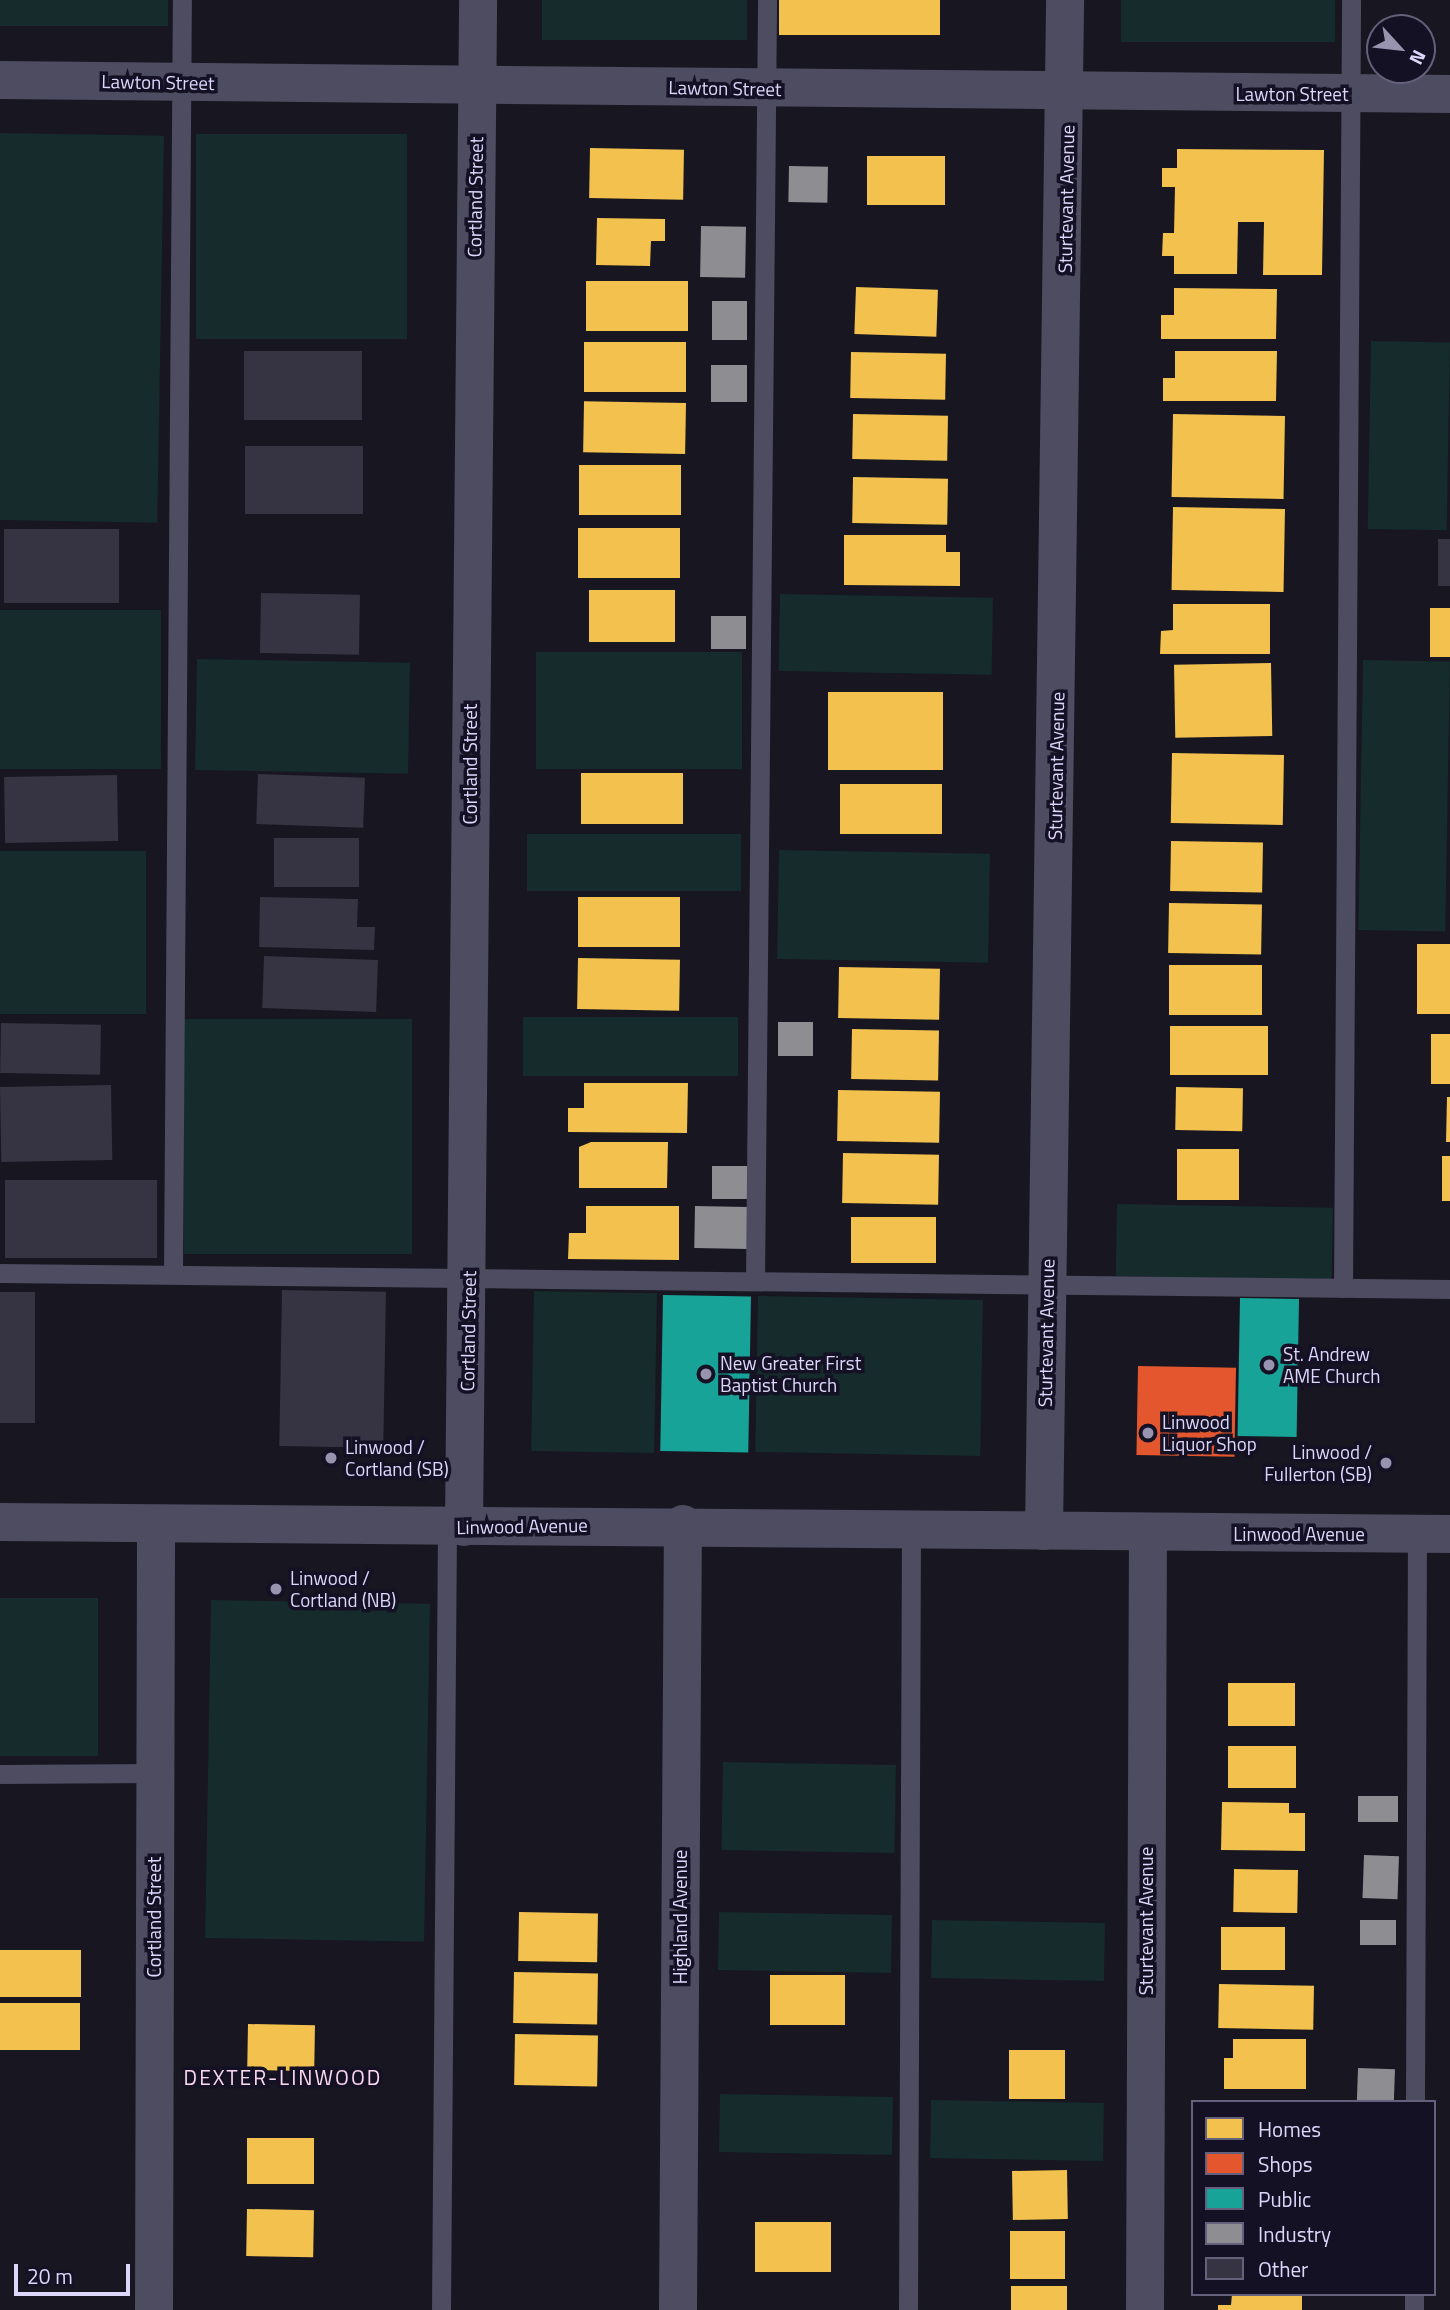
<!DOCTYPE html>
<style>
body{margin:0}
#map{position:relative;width:1450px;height:2310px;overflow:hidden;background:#181620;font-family:"Titillium Web",sans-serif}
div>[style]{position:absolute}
.green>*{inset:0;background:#152b2c;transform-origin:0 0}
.homes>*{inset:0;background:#f2c14e;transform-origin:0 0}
.shops>*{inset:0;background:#e4572e;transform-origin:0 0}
.public>*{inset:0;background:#17a398;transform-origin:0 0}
.industry>*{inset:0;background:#8d8d92;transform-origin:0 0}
.building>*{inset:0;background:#363342;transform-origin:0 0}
.service>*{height:19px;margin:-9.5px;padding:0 9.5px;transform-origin:9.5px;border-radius:9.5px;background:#4d4c60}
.minor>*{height:38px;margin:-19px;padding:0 19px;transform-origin:19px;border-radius:19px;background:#4d4c60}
.tertiary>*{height:38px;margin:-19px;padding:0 19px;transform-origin:19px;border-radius:19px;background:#4d4c60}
.dots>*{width:19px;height:19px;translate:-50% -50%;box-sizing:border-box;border:4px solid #151125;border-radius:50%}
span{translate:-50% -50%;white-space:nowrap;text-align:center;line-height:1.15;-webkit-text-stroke:7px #151125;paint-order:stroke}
.street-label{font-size:19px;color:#ddd7fc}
.poi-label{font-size:19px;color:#ddd7fc}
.left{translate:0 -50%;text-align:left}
.right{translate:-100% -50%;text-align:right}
.neighbourhood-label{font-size:21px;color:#fcd9ee;letter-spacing:2px}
.legend{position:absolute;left:1191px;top:2100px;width:245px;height:196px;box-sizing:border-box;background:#151125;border:2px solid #65607b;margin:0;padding:9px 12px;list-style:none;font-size:21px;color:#ddd7fc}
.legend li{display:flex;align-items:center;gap:14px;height:35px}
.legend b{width:35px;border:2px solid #65607b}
.north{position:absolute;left:1366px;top:14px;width:70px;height:70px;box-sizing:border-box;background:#151125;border:2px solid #65607b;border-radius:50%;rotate:117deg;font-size:19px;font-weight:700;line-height:28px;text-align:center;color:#ddd7fc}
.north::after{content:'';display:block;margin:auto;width:24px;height:32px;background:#9893af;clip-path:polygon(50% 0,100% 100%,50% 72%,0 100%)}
.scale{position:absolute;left:14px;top:2264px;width:116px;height:32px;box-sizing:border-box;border:4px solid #ddd7fc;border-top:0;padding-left:9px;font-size:21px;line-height:24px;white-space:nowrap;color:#ddd7fc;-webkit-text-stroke:5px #151125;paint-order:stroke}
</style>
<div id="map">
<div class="green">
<i style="left:0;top:0;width:168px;height:26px"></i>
<i style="left:542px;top:0;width:205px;height:40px"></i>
<i style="left:1121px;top:0;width:214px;height:42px"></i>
<i style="left:0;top:133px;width:164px;height:387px;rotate:1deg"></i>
<i style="left:407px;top:134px;width:205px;height:211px;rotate:90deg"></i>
<i style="left:1371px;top:341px;width:79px;height:188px;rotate:1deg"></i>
<i style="left:780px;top:594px;width:213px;height:77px;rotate:1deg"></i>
<i style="left:0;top:610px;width:161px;height:159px"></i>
<i style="left:536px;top:652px;width:206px;height:117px"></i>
<i style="left:197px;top:659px;width:213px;height:111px;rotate:1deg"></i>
<i style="left:1363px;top:660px;width:87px;height:270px;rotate:1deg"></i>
<i style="left:527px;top:834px;width:214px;height:57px"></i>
<i style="left:779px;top:850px;width:211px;height:109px;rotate:1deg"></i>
<i style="left:0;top:851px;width:146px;height:163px"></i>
<i style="left:523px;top:1017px;width:215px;height:59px"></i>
<i style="left:184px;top:1019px;width:228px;height:235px"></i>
<i style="left:1117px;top:1204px;width:216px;height:72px;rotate:1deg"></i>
<i style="left:534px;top:1291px;width:123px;height:160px;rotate:1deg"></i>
<i style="left:758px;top:1296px;width:225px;height:156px;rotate:1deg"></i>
<i style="left:98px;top:1598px;width:158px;height:98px;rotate:90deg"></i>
<i style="left:211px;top:1600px;width:219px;height:338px;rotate:1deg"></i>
<i style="left:723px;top:1762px;width:173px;height:88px;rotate:1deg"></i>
<i style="left:719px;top:1912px;width:173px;height:58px;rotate:1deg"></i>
<i style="left:932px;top:1920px;width:173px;height:58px;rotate:1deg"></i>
<i style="left:720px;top:2094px;width:173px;height:58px;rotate:1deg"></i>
<i style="left:931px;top:2100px;width:173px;height:58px;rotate:1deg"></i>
</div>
<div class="homes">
<i style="left:779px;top:0;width:161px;height:35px"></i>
<i style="left:590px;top:148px;width:94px;height:50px;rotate:1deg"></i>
<i style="clip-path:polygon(1177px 149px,1324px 150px,1322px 275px,1263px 275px,1264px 222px,1238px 222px,1237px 274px,1174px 274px,1174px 256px,1162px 256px,1163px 233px,1174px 233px,1175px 187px,1162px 187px,1162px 168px,1177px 168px)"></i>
<i style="left:867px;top:156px;width:78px;height:49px"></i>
<i style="clip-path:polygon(597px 218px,665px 219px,665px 241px,651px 241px,650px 266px,596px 265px)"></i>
<i style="left:586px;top:281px;width:102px;height:50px"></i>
<i style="left:856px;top:287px;width:82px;height:47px;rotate:2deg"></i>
<i style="clip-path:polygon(1174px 288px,1277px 289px,1276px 339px,1161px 339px,1161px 315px,1174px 315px)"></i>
<i style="left:584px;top:342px;width:102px;height:50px"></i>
<i style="clip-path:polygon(1175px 351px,1277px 351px,1276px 401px,1163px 401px,1163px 378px,1175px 378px)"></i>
<i style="left:851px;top:352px;width:95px;height:46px;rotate:1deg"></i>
<i style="left:686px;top:403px;width:51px;height:102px;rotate:91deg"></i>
<i style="left:853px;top:414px;width:95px;height:45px;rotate:1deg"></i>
<i style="left:1173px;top:414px;width:112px;height:83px;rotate:1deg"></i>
<i style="left:579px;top:465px;width:102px;height:50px"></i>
<i style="left:853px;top:477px;width:95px;height:46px;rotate:1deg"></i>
<i style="left:1173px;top:507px;width:112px;height:83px;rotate:1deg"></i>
<i style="left:578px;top:528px;width:102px;height:50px"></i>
<i style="clip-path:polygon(844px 535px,946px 535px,946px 552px,960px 552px,960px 586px,844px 585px)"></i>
<i style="left:589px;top:590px;width:86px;height:52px"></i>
<i style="clip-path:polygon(1173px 604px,1270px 604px,1270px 654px,1160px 654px,1161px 631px,1173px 630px)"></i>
<i style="left:1430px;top:608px;width:20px;height:49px"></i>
<i style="left:1271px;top:663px;width:73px;height:97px;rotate:89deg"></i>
<i style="left:828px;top:692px;width:115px;height:78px"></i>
<i style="left:1172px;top:753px;width:112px;height:70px;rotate:1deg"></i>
<i style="left:581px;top:773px;width:102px;height:51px"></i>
<i style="left:840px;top:784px;width:102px;height:50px"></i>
<i style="left:1171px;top:841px;width:92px;height:50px;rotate:1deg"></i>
<i style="left:578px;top:897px;width:102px;height:50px"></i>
<i style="left:1169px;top:903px;width:93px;height:50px;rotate:1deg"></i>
<i style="left:1417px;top:944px;width:33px;height:70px"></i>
<i style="left:578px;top:958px;width:102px;height:51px;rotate:1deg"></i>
<i style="left:1169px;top:965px;width:93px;height:50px"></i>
<i style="left:839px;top:967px;width:101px;height:51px;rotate:1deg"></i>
<i style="left:1170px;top:1026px;width:98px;height:49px"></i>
<i style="left:852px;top:1029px;width:87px;height:50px;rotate:1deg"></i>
<i style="left:1431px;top:1034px;width:19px;height:50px"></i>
<i style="clip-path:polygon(584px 1083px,688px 1083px,687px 1133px,568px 1132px,568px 1108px,584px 1108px)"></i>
<i style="left:1176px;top:1087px;width:67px;height:43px;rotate:1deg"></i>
<i style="left:838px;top:1090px;width:102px;height:51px;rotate:1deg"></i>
<i style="clip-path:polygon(1447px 1097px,1450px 1097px,1450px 1142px,1446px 1142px)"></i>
<i style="clip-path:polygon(591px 1142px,668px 1142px,667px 1188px,579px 1188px,579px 1147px)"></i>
<i style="left:1239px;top:1149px;width:51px;height:62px;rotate:90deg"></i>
<i style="left:843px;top:1153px;width:96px;height:50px;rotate:1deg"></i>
<i style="left:1442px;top:1156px;width:8px;height:45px"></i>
<i style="clip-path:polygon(586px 1206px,679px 1206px,679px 1260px,568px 1259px,569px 1233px,586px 1233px)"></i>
<i style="left:851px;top:1217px;width:85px;height:46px"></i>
<i style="left:1295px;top:1683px;width:43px;height:67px;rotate:90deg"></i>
<i style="left:1228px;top:1746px;width:68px;height:42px"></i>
<i style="clip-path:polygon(1222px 1802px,1289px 1803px,1289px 1813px,1305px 1813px,1305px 1851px,1221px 1850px)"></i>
<i style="left:1234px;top:1869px;width:64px;height:43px;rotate:1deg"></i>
<i style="left:519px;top:1912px;width:79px;height:49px;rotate:1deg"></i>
<i style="left:1285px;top:1927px;width:43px;height:64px;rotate:90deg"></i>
<i style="left:0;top:1950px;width:81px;height:47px"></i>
<i style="left:514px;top:1972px;width:84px;height:51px;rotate:1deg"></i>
<i style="left:845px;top:1975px;width:50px;height:75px;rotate:90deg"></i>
<i style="left:1219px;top:1984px;width:95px;height:44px;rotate:1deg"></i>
<i style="left:0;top:2003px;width:80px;height:47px"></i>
<i style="left:248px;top:2024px;width:67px;height:46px;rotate:1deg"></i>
<i style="left:515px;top:2034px;width:83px;height:51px;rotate:1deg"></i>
<i style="clip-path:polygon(1233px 2039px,1306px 2039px,1306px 2089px,1224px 2089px,1224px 2058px,1233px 2058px)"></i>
<i style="left:1009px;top:2050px;width:56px;height:49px"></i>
<i style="left:247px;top:2138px;width:67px;height:46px"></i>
<i style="left:1067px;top:2170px;width:49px;height:55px;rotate:89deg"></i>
<i style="left:247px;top:2209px;width:67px;height:47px;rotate:1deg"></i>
<i style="left:755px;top:2222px;width:76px;height:50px"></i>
<i style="left:1010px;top:2231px;width:55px;height:48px"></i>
<i style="left:1011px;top:2286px;width:56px;height:24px"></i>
<i style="clip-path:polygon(1232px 2294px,1302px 2294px,1302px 2310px,1218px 2310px,1218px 2305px,1231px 2305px)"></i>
</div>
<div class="shops">
<i style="left:1138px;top:1366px;width:98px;height:89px;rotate:1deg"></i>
</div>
<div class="public">
<i style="left:663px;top:1295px;width:88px;height:156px;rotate:1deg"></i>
<i style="left:1240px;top:1298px;width:59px;height:138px;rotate:1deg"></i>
</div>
<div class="industry">
<i style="left:789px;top:166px;width:39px;height:36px;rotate:1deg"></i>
<i style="left:701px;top:226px;width:45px;height:51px;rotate:1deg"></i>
<i style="left:712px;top:301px;width:35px;height:39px"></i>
<i style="left:711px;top:365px;width:36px;height:37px"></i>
<i style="left:711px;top:616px;width:35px;height:33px"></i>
<i style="left:778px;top:1022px;width:35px;height:34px"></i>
<i style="left:712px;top:1166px;width:37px;height:33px"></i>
<i style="left:695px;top:1206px;width:53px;height:42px;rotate:1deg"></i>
<i style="left:1358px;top:1796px;width:40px;height:26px"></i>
<i style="left:1364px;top:1855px;width:35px;height:43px;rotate:2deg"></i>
<i style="left:1360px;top:1920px;width:36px;height:25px"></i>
<i style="left:1358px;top:2068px;width:37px;height:33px;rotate:2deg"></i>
</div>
<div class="building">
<i style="left:244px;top:351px;width:118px;height:69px"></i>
<i style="left:245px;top:446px;width:118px;height:68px"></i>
<i style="left:4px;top:529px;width:115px;height:74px"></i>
<i style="left:1438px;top:539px;width:12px;height:47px"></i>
<i style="left:261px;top:593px;width:99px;height:60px;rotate:1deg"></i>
<i style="left:258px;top:774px;width:107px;height:50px;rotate:2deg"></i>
<i style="left:117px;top:775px;width:66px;height:113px;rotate:89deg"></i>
<i style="left:274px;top:838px;width:85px;height:49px"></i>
<i style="clip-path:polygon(260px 897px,358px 899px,357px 927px,375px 927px,374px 950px,259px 947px)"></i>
<i style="left:264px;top:956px;width:114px;height:52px;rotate:2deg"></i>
<i style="left:1px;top:1023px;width:100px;height:50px;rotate:1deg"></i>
<i style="left:111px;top:1085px;width:75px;height:111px;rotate:89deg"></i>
<i style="left:5px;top:1180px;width:152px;height:78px"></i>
<i style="left:282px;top:1290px;width:104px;height:156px;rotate:1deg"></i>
<i style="left:0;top:1292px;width:35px;height:131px"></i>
</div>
<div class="service">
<i style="left:0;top:1273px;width:1450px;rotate:0.63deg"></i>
<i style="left:173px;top:1274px;width:1274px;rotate:-89.6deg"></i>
<i style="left:755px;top:1281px;width:1281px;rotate:-89.46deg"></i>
<i style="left:1343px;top:1288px;width:1288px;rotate:-89.64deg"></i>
<i style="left:0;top:1774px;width:155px;rotate:-0.4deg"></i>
<i style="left:1415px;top:2102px;width:568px;rotate:-89.8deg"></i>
<i style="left:441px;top:2310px;width:783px;rotate:-89.56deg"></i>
<i style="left:908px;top:2310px;width:782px;rotate:-89.78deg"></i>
<i style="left:1414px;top:2310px;width:16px;rotate:-90deg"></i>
</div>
<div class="minor">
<i style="left:0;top:80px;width:1450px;rotate:0.55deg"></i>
<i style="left:464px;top:1527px;width:1527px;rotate:-89.47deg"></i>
<i style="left:1044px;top:1531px;width:1531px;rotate:-89.21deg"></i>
<i style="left:154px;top:2310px;width:786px;rotate:-89.85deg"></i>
<i style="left:678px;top:2310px;width:786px;rotate:-89.64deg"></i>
<i style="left:1145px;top:2310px;width:778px;rotate:-89.78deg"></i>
</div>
<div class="tertiary">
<i style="left:0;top:1522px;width:1450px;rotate:0.47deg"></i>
</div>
<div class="dots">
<i style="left:1269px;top:1365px;background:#9893af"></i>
<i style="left:706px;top:1374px;background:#9893af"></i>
<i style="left:1148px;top:1433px;background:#9893af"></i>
<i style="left:331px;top:1458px;background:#9893af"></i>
<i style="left:1386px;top:1463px;background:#9893af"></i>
<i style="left:276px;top:1589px;background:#9893af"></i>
</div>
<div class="street-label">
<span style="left:158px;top:82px;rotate:1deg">Lawton Street</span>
<span style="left:725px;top:88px;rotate:1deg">Lawton Street</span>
<span style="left:1292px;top:94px">Lawton Street</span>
<span style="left:475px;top:197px;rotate:-89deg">Cortland Street</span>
<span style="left:1066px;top:199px;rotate:-89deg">Sturtevant Avenue</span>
<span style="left:470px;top:764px;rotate:-90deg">Cortland Street</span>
<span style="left:1056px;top:766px;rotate:-89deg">Sturtevant Avenue</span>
<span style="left:468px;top:1331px;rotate:-89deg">Cortland Street</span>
<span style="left:1046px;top:1333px;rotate:-89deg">Sturtevant Avenue</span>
<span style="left:522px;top:1526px;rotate:-1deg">Linwood Avenue</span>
<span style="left:1299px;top:1534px">Linwood Avenue</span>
<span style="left:154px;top:1917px;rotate:-90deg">Cortland Street</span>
<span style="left:680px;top:1917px;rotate:-90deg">Highland Avenue</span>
<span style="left:1146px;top:1921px;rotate:-90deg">Sturtevant Avenue</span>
</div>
<div class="poi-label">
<span class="left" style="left:1283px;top:1365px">St. Andrew<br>AME Church</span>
<span class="left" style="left:720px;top:1374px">New Greater First<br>Baptist Church</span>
<span class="left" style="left:1162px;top:1433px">Linwood<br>Liquor Shop</span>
<span class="left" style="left:345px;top:1458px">Linwood /<br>Cortland (SB)</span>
<span class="right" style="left:1372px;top:1463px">Linwood /<br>Fullerton (SB)</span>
<span class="left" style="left:290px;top:1589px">Linwood /<br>Cortland (NB)</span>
</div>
<div class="neighbourhood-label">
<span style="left:283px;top:2077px">DEXTER-LINWOOD</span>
</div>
<ul class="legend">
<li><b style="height:19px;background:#f2c14e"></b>Homes</li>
<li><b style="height:19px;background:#e4572e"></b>Shops</li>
<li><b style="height:19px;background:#17a398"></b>Public</li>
<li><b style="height:19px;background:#8d8d92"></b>Industry</li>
<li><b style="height:19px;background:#363342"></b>Other</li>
</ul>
<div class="north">N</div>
<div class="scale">20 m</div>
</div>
